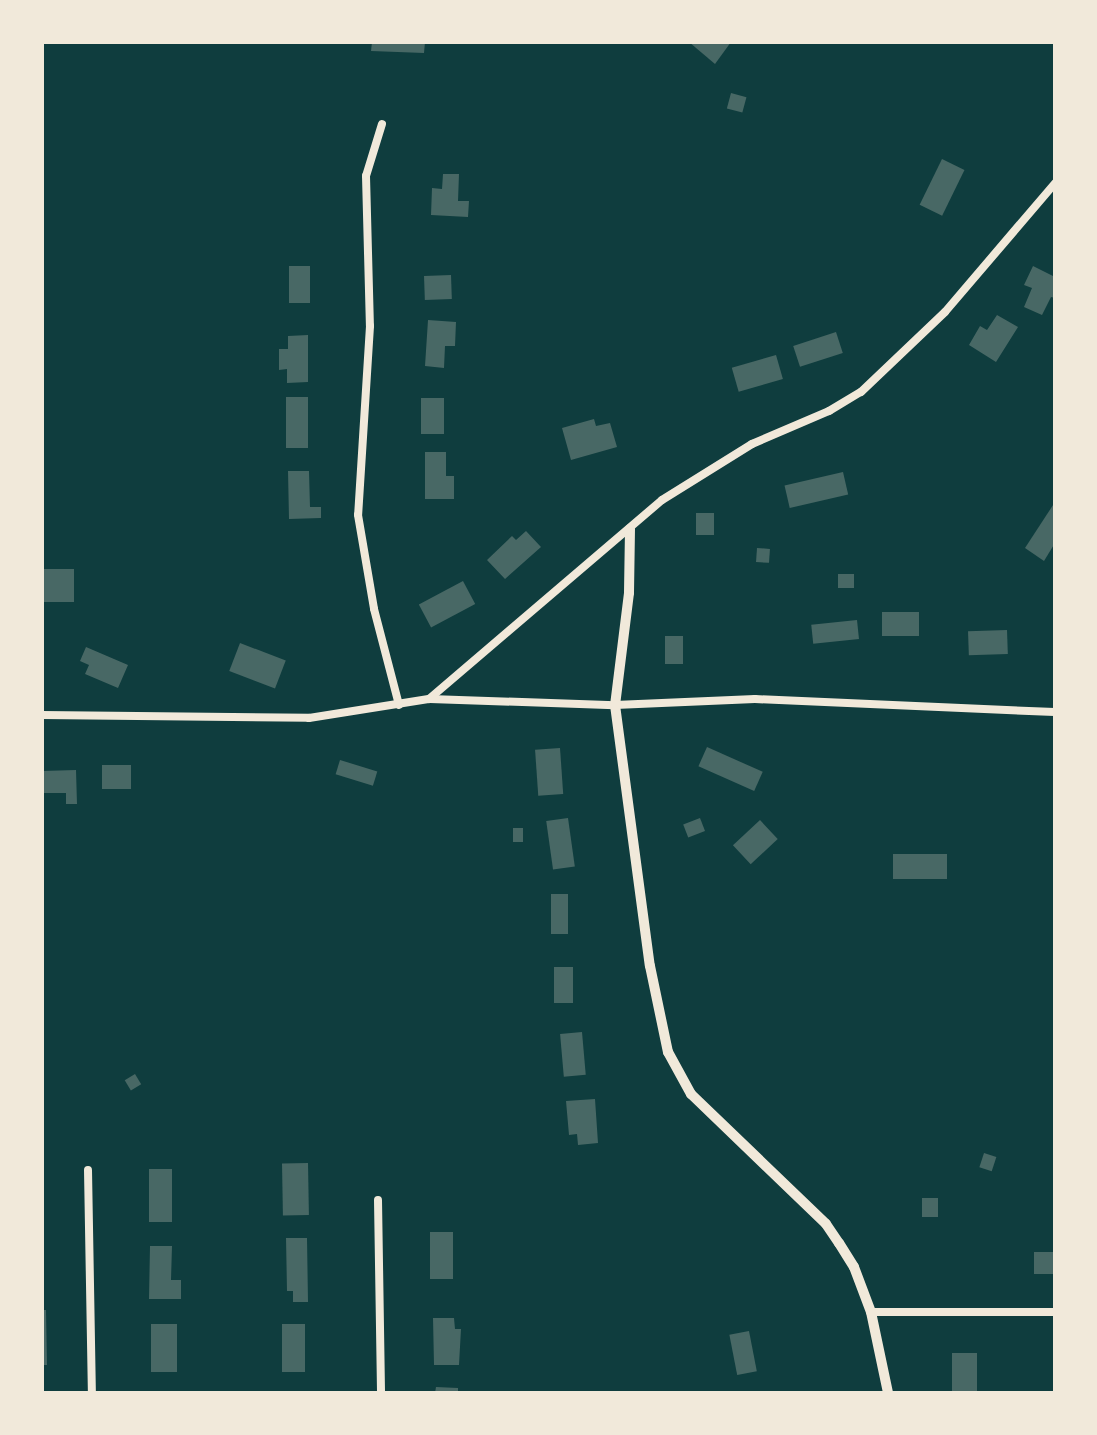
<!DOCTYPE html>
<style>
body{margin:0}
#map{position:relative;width:1097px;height:1435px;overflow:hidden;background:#0f3d3e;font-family:"Roboto Serif",serif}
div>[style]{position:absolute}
.building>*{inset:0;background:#486865;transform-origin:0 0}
.minor>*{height:8px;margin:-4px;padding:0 4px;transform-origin:4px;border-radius:4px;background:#f1e9da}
.tertiary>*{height:10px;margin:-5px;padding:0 5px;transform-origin:5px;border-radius:5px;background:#f1e9da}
span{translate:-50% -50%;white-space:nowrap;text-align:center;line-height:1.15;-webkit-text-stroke:6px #f1e9da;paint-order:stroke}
.frame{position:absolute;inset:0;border:44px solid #f1e9da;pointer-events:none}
</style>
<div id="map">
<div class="building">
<i style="clip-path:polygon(372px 42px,425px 42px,424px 53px,371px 51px)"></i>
<i style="clip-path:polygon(689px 42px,731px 42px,715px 64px)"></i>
<i style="left:731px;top:93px;width:16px;height:16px;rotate:15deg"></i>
<i style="left:942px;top:159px;width:25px;height:51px;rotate:26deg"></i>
<i style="clip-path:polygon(443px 174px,459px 174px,458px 201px,469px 201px,468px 217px,431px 215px,432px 188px,442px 189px)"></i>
<i style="left:289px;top:266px;width:21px;height:37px"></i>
<i style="clip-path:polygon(1033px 266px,1055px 277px,1055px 298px,1051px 297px,1042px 315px,1024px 307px,1032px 288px,1024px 285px)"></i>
<i style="left:451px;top:275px;width:24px;height:27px;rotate:88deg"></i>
<i style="clip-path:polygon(997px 315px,1018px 327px,996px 362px,969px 345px,980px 326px,987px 330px)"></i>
<i style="clip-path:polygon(428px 320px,456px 322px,455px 346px,445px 346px,444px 368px,425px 366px)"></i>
<i style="left:836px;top:332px;width:22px;height:45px;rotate:72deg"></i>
<i style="clip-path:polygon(308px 335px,308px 382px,287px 383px,287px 369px,279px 370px,279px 349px,288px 349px,288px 336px)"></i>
<i style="left:776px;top:355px;width:25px;height:46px;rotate:74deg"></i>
<i style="left:308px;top:397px;width:51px;height:22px;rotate:90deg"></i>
<i style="left:421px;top:398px;width:23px;height:36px"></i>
<i style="clip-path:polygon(594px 419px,596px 426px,610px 423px,617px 447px,571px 460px,562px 428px)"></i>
<i style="clip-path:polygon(425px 452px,446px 452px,446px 476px,454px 476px,454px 499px,425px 499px)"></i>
<i style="clip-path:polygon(288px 471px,309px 471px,310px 507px,321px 507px,321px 518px,289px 519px)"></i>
<i style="left:843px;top:472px;width:23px;height:60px;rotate:77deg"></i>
<i style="clip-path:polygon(1055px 502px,1055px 543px,1044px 561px,1025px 548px)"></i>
<i style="left:696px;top:513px;width:18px;height:22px"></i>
<i style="clip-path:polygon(526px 531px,541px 547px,505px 579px,487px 560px,512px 536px,516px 540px)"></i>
<i style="left:757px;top:548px;width:13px;height:14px;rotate:4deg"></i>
<i style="left:42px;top:569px;width:32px;height:33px"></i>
<i style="left:838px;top:574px;width:16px;height:14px"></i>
<i style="left:463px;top:581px;width:26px;height:50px;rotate:62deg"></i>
<i style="left:882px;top:612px;width:37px;height:24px"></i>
<i style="left:857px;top:620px;width:19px;height:46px;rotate:84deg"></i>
<i style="left:1007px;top:630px;width:24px;height:39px;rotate:88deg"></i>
<i style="left:665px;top:636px;width:18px;height:28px"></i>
<i style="left:240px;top:643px;width:49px;height:30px;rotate:21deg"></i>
<i style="clip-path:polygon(86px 647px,128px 665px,118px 688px,85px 674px,89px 665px,80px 661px)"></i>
<i style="left:707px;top:747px;width:61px;height:21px;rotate:24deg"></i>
<i style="left:560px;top:748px;width:46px;height:25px;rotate:86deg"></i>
<i style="left:340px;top:760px;width:39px;height:15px;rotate:17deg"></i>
<i style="left:102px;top:765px;width:29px;height:24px"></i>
<i style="clip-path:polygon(76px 770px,77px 804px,66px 804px,66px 793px,42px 793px,42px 771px)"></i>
<i style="left:568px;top:818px;width:49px;height:22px;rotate:82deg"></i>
<i style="left:700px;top:818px;width:14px;height:18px;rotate:69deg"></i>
<i style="left:760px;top:820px;width:26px;height:37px;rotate:47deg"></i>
<i style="left:513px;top:828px;width:10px;height:14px"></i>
<i style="left:947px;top:854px;width:25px;height:54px;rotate:90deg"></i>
<i style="left:551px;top:894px;width:17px;height:40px"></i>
<i style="left:554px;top:967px;width:19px;height:36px"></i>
<i style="left:582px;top:1032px;width:43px;height:22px;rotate:85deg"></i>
<i style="left:135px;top:1074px;width:12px;height:12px;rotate:59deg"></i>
<i style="clip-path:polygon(595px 1099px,598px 1143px,578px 1145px,577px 1134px,569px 1135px,566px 1101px)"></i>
<i style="left:984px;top:1153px;width:13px;height:15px;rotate:18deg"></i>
<i style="left:308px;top:1163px;width:52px;height:26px;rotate:89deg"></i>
<i style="left:149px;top:1169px;width:23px;height:53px"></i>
<i style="left:922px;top:1198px;width:16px;height:19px"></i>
<i style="left:430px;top:1232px;width:23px;height:47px"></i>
<i style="clip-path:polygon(286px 1238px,307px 1238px,308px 1302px,293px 1302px,293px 1291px,287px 1291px)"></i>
<i style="clip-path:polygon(150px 1246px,172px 1246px,171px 1280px,181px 1280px,181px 1299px,149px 1299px)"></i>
<i style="left:1034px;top:1252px;width:21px;height:22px"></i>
<i style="clip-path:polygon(42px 1310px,46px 1310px,47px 1365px,42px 1365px)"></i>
<i style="clip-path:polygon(433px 1318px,454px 1318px,455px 1329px,461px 1329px,459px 1365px,434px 1365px)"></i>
<i style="left:151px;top:1324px;width:26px;height:48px"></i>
<i style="left:282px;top:1324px;width:23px;height:48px"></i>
<i style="left:749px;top:1331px;width:41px;height:20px;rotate:79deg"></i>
<i style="left:952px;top:1353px;width:25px;height:40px"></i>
<i style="clip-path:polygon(436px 1387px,458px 1388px,458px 1393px,435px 1393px)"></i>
</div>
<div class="minor">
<i style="left:382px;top:124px;width:54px;rotate:107.1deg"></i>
<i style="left:366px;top:176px;width:150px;rotate:88.5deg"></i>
<i style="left:370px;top:326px;width:189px;rotate:93.6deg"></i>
<i style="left:358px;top:515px;width:95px;rotate:80.3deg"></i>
<i style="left:374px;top:609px;width:99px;rotate:75.4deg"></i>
<i style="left:430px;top:699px;width:185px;rotate:1.9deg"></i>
<i style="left:615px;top:705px;width:140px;rotate:-2.5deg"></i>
<i style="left:755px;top:699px;width:300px;rotate:2.5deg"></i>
<i style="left:42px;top:715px;width:267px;rotate:0.6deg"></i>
<i style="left:309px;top:718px;width:121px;rotate:-9deg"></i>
<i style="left:429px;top:699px;width:306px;rotate:-40.5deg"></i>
<i style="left:662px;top:500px;width:106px;rotate:-31.9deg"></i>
<i style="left:752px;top:444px;width:84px;rotate:-23.2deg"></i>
<i style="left:829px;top:411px;width:37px;rotate:-31deg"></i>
<i style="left:861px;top:392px;width:116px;rotate:-43.6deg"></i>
<i style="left:945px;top:312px;width:170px;rotate:-49.5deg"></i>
<i style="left:88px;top:1170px;width:223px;rotate:89deg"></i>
<i style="left:378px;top:1200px;width:193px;rotate:89.1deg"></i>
<i style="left:871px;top:1312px;width:184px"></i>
</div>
<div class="tertiary">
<i style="left:630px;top:529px;width:64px;rotate:90.9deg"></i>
<i style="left:629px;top:593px;width:113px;rotate:97.1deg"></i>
<i style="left:615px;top:705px;width:263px;rotate:82.4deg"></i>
<i style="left:650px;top:966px;width:88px;rotate:78.2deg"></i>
<i style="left:668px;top:1052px;width:48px;rotate:61.3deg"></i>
<i style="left:691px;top:1094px;width:187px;rotate:43.9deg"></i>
<i style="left:826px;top:1224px;width:23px;rotate:56deg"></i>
<i style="left:839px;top:1243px;width:28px;rotate:58deg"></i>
<i style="left:854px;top:1267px;width:48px;rotate:69.3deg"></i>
<i style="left:871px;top:1312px;width:83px;rotate:78.1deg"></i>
</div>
<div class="frame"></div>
</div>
